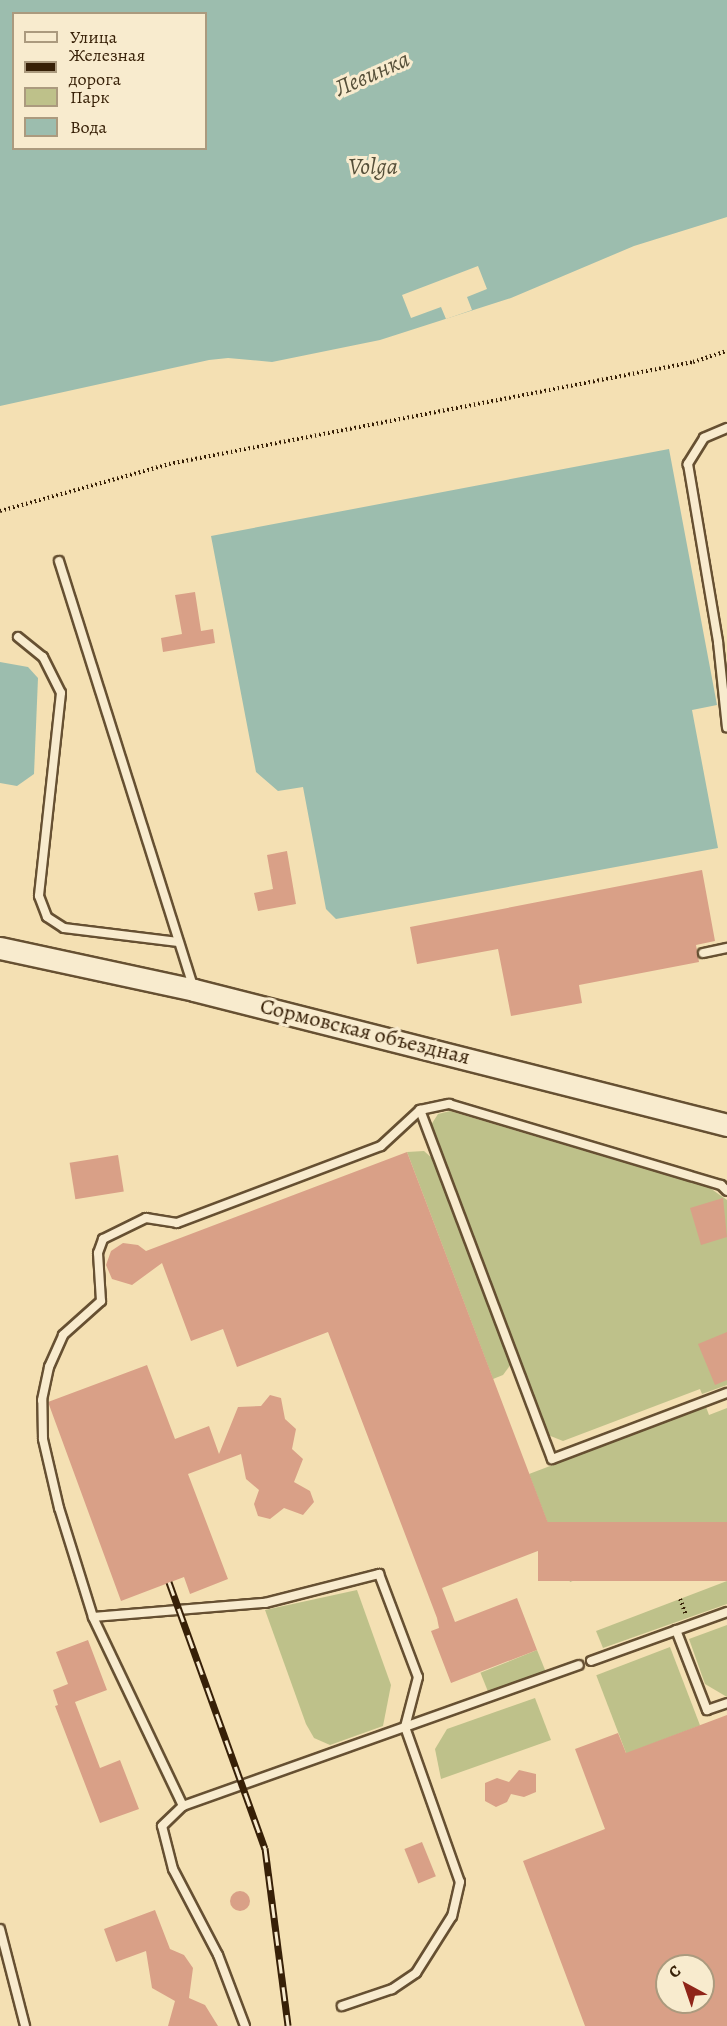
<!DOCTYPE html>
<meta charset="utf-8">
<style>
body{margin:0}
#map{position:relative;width:727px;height:2026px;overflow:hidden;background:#f4e0b3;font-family:Alegreya,serif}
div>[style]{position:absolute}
.green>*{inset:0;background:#bec18a;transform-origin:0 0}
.water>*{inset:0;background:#9cbdae}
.pier>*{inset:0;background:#f4e0b3}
.building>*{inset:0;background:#d9a087;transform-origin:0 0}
.round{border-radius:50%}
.path>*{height:4px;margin-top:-2px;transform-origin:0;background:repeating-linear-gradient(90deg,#372007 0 1.5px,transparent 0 4.5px)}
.roads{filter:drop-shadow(2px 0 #665032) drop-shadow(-2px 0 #665032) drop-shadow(0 2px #665032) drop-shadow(0 -2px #665032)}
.service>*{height:8px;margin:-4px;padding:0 4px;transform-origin:4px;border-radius:4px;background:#f8ebce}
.tertiary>*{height:21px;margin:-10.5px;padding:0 10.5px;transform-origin:10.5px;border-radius:10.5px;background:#f8ebce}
.rail>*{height:7px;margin-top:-3.5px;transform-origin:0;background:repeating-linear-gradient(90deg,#f8ebce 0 14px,#372007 0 28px);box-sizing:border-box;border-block:2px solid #372007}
span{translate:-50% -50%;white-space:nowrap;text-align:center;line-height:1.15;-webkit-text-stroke:6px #f8ebce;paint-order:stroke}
.street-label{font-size:22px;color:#372007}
.water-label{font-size:24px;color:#554f39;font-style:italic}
.legend{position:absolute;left:12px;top:12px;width:195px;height:138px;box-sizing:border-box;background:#f8ebce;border:2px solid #ab9a7e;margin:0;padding:8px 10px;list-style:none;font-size:18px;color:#372007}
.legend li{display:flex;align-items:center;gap:12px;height:30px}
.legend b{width:30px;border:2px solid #ab9a7e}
.north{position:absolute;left:655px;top:1954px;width:60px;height:60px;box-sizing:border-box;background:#f8ebce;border:2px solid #ab9a7e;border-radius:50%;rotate:320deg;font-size:16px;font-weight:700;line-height:24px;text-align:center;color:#372007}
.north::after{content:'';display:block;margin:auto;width:21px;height:27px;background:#8f2418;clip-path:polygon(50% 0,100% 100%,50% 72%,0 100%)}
</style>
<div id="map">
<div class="green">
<i style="clip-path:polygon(450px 1111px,710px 1188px,727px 1200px,727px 1385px,702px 1394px,700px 1389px,563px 1441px,548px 1435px,431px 1125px,438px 1114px)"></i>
<i style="clip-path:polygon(424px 1151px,433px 1159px,511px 1364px,503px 1375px,493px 1379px,407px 1152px)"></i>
<i style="clip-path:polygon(706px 1407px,709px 1415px,727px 1408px,727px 1522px,570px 1582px,529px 1474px)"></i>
<i style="clip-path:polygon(727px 1581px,727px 1604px,603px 1648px,596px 1631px)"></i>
<i style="clip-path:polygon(357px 1590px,391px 1685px,383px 1726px,330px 1745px,314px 1738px,306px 1724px,265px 1610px)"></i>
<i style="clip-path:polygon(727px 1625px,727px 1697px,705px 1684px,689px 1639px)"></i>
<i style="left:670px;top:1647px;width:84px;height:79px;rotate:69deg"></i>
<i style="left:537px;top:1650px;width:22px;height:61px;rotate:68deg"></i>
<i style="clip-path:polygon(535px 1698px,551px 1740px,441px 1779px,435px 1749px,447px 1729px)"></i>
</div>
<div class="water">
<i style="clip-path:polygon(evenodd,0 0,727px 0,727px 217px,634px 246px,511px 298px,380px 340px,272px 362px,228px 358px,209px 360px,0 406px,0 0,14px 14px,206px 14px,206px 148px,14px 148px,14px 14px)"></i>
<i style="clip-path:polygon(669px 449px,717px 705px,692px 710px,718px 848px,336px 919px,326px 909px,303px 787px,278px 791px,256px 772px,211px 536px)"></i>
<i style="clip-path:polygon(0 662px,28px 667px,38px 678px,34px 774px,17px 786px,0 783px)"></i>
</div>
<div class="pier">
<i style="clip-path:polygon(478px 266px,487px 289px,467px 297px,472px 310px,446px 319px,441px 307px,411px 318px,402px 295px)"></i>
</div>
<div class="building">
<i style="clip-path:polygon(195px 592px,201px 631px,213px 629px,215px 643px,163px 652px,161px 638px,182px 634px,175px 595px)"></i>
<i style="clip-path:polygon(287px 851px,296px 904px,258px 911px,254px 893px,273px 889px,267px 855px)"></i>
<i style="clip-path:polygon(702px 870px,715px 941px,696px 945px,699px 962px,579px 985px,582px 1003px,511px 1016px,498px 949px,417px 964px,410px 927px)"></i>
<i style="clip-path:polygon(407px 1152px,556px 1544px,442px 1588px,455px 1622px,517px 1598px,537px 1650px,451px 1683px,431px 1631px,439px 1628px,437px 1618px,328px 1332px,237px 1367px,223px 1329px,191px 1341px,162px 1263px,132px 1285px,112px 1279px,106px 1265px,111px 1251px,123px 1243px,138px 1245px,146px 1251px)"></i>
<i style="left:118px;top:1155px;width:37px;height:49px;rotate:81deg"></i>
<i style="clip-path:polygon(723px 1198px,727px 1237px,701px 1245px,690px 1208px)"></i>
<i style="clip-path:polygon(727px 1332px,727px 1380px,715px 1385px,698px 1344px)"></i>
<i style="clip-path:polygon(147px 1365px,175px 1439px,209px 1426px,219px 1454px,238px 1407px,261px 1406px,270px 1395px,281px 1398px,285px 1419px,296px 1429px,292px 1449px,303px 1459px,294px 1482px,310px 1491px,314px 1502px,303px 1515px,284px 1508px,270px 1519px,258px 1516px,254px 1504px,259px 1490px,246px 1479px,241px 1454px,188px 1474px,228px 1579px,190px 1594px,184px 1577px,121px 1601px,48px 1402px)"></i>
<i style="left:727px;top:1522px;width:59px;height:189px;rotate:90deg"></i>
<i style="clip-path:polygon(88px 1640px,107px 1690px,75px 1702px,100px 1768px,120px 1760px,139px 1809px,100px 1823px,55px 1706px,58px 1705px,53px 1690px,68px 1684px,56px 1652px)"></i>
<i style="clip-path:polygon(evenodd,727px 1715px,727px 2026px,585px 2026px,523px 1861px,605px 1829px,575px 1749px,618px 1733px,626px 1753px,727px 1715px,667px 1966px,703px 1966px,703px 2002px,667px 2002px,667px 1966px)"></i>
<i style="clip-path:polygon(519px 1770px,536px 1774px,536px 1792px,524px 1797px,511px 1794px,507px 1802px,496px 1807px,485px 1801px,485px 1783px,497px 1778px,509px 1782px)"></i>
<i style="left:422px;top:1842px;width:37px;height:19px;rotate:68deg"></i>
<i class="round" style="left:230px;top:1891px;width:20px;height:20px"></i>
<i style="clip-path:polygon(155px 1910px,170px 1949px,184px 1955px,193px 1968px,189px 1998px,205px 2005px,218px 2026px,168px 2026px,175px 2001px,152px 1988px,146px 1951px,116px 1962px,104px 1929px)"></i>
</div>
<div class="path">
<i style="left:0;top:511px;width:175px;rotate:-15.5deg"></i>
<i style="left:169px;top:464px;width:534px;rotate:-11.02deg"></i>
<i style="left:693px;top:362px;width:36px;rotate:-18deg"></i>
<i style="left:680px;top:1599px;width:17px;rotate:69deg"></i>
</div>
<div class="roads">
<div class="service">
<i style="left:727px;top:428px;width:25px;rotate:157deg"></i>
<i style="left:704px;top:438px;width:31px;rotate:122deg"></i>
<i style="left:688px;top:464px;width:181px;rotate:80.4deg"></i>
<i style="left:718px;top:642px;width:86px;rotate:84deg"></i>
<i style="left:59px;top:561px;width:447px;rotate:72.5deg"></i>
<i style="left:18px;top:637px;width:32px;rotate:39deg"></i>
<i style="left:43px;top:657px;width:40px;rotate:63.4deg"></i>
<i style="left:61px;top:693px;width:204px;rotate:96.2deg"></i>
<i style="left:39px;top:896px;width:22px;rotate:69deg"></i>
<i style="left:47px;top:917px;width:20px;rotate:33deg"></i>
<i style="left:64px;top:928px;width:115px;rotate:7deg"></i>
<i style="left:703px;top:953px;width:25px;rotate:-12deg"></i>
<i style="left:420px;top:1110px;width:373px;rotate:69.3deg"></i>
<i style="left:552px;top:1459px;width:187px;rotate:-20.7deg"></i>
<i style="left:93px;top:1617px;width:173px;rotate:-4.7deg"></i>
<i style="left:265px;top:1603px;width:118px;rotate:-14.3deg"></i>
<i style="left:379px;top:1574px;width:110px;rotate:69.3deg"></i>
<i style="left:418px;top:1677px;width:52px;rotate:104.6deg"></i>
<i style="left:405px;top:1727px;width:164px;rotate:70.5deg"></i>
<i style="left:460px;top:1882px;width:35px;rotate:103deg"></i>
<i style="left:452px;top:1916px;width:67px;rotate:122.3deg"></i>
<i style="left:416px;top:1973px;width:29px;rotate:146deg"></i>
<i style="left:392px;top:1989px;width:53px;rotate:161.2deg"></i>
<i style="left:676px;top:1630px;width:86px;rotate:68.8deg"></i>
<i style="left:707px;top:1710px;width:21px;rotate:-19deg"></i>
<i style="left:591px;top:1661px;width:145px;rotate:-19.8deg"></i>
<i style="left:183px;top:1806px;width:209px;rotate:-115.5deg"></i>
<i style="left:93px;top:1617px;width:114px;rotate:-107.3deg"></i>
<i style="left:59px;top:1508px;width:71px;rotate:-103.1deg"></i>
<i style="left:43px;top:1439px;width:39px;rotate:-91deg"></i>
<i style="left:42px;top:1400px;width:34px;rotate:-78deg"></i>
<i style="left:49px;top:1367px;width:35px;rotate:-66deg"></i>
<i style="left:63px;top:1335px;width:51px;rotate:-41.8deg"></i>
<i style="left:101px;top:1301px;width:48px;rotate:-93.6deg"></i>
<i style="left:98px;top:1253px;width:15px;rotate:-70deg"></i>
<i style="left:103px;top:1239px;width:48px;rotate:-26deg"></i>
<i style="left:146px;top:1218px;width:31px;rotate:9deg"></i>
<i style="left:177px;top:1223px;width:218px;rotate:-20.7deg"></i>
<i style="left:381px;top:1146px;width:53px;rotate:-42.7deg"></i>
<i style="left:420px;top:1110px;width:30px;rotate:-12deg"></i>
<i style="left:449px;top:1104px;width:284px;rotate:16.6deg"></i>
<i style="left:721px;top:1185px;width:8px;rotate:45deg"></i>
<i style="left:0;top:1929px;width:100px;rotate:75.5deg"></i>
<i style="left:245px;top:2026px;width:76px;rotate:-110.8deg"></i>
<i style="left:218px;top:1955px;width:97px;rotate:-117.6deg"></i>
<i style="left:173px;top:1869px;width:44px;rotate:-104.3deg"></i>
<i style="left:162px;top:1826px;width:29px;rotate:-44deg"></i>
<i style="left:183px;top:1806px;width:420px;rotate:-19.6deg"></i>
</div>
<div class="tertiary">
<i style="left:0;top:948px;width:198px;rotate:12.2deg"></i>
<i style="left:194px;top:990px;width:550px;rotate:14.21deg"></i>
</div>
</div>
<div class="rail">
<i style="left:169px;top:1582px;width:283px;rotate:70.2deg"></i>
<i style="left:265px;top:1848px;width:179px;rotate:82.6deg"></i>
</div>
<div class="street-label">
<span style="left:365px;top:1032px;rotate:14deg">Сормовская объездная</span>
</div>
<div class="water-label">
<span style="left:372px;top:74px;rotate:-24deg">Левинка</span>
<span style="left:373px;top:167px">Volga</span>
</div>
<ul class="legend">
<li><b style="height:8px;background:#f8ebce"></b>Улица</li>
<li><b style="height:8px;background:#372007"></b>Железная дорога</li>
<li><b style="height:16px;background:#bec18a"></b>Парк</li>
<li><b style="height:16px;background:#9cbdae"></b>Вода</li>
</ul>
<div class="north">С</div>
</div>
